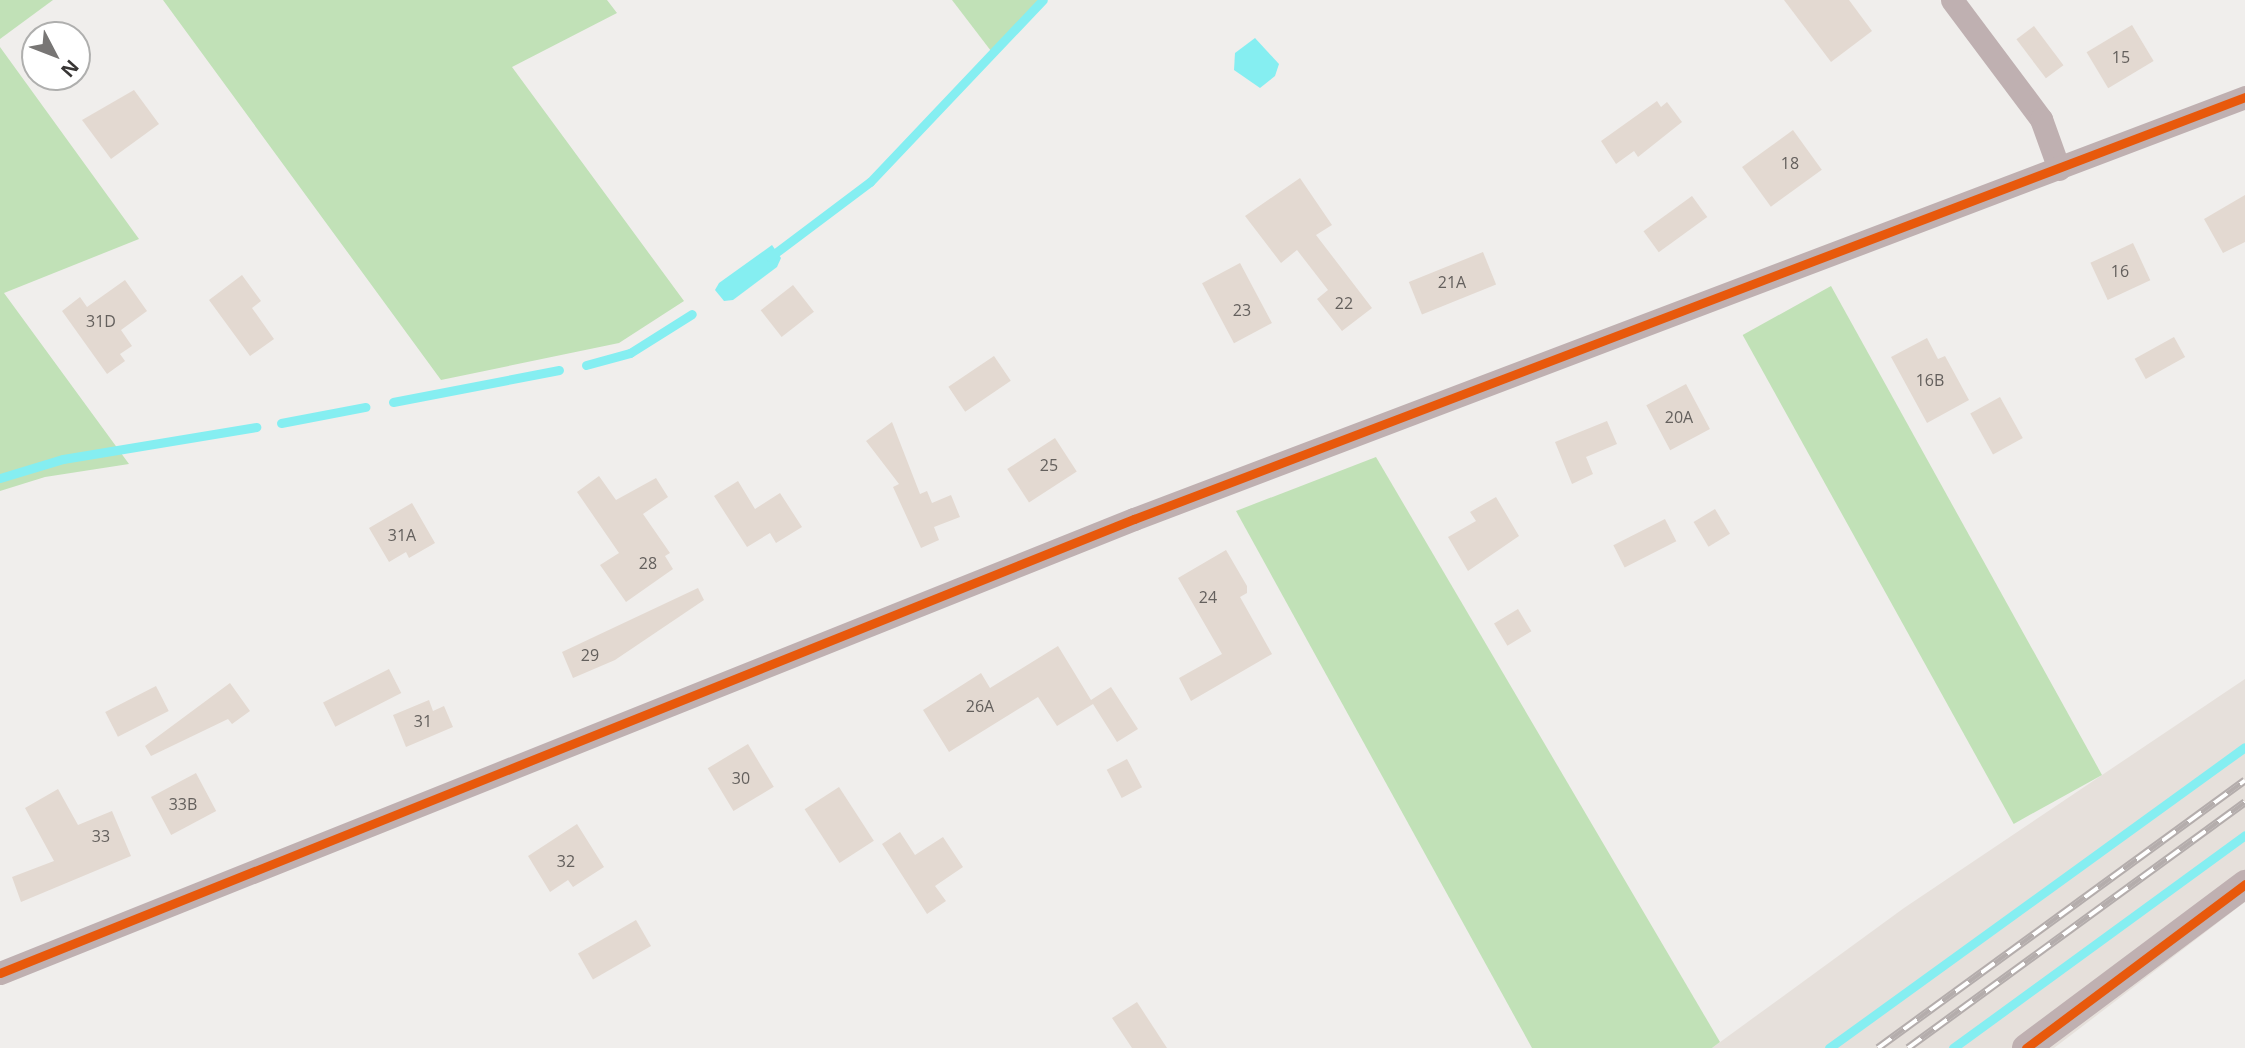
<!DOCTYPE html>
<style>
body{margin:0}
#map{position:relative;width:2245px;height:1048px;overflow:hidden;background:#f0eeec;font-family:"Open Sans",sans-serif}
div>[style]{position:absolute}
.built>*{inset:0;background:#e6e0db}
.green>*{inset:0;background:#c1e1b7;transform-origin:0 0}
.water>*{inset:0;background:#85eef1}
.stream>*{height:9px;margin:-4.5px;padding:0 4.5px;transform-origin:4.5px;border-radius:4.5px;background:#85eef1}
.building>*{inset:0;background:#e3d9d1;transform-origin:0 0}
.minor>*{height:23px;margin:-11.5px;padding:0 11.5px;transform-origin:11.5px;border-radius:11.5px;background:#bfb0b1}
.tertiary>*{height:28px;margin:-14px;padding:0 14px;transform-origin:14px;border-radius:14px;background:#bfb0b1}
.rail>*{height:8px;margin-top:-4px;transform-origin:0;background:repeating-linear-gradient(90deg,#fff 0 16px,#b4adac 0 32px);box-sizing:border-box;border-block:2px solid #b4adac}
.cycleway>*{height:9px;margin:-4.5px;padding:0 4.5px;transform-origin:4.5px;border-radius:4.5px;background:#e8590c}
span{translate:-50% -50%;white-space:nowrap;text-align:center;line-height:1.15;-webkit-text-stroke:7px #fff;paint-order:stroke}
.number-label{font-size:16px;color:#64605d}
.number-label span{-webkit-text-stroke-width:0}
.north{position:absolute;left:21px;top:21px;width:70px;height:70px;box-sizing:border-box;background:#fff;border:2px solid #afafae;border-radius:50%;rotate:132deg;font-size:19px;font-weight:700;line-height:28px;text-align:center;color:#383635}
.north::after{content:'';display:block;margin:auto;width:24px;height:32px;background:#787675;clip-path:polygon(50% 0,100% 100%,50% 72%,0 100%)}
</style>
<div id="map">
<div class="built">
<i style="clip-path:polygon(2245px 679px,2245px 902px,2054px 1048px,1712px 1048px,1904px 908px)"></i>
</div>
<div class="green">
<i style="clip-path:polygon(0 0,53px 0,0 39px)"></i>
<i style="clip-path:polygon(163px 0,607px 0,617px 13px,512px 67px,684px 301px,619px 343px,441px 380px)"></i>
<i style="clip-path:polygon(952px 0,1043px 0,991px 51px)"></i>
<i style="clip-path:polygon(0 47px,139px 239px,4px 293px,129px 464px,45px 477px,0 491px)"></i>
<i style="left:1831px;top:286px;width:559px;height:101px;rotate:61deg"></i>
<i style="clip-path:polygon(1376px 457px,1720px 1042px,1712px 1048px,1532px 1048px,1236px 511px)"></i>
</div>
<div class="water">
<i style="clip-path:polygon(1255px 38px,1279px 64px,1275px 76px,1260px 88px,1234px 70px,1235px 53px)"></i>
<i style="clip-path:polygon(772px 245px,781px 258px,777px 267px,733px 300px,724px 301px,715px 290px,719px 283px)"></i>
</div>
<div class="stream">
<i style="left:770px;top:257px;width:125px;rotate:-36.9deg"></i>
<i style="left:870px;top:182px;width:251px;rotate:-46.5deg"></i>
<i style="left:586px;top:365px;width:46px;rotate:-15.3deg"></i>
<i style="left:630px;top:353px;width:73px;rotate:-32.2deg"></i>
<i style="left:393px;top:402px;width:169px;rotate:-10.9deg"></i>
<i style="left:281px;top:423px;width:86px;rotate:-10.8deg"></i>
<i style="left:0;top:478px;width:66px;rotate:-16.8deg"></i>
<i style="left:63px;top:459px;width:196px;rotate:-9.4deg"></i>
<i style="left:1829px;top:1048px;width:513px;rotate:-35.89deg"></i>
<i style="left:1953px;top:1048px;width:361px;rotate:-36.1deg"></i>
</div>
<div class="building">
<i style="clip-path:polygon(1784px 0,1849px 0,1872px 31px,1831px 62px)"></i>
<i style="left:2132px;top:25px;width:42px;height:53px;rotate:59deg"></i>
<i style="left:2034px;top:26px;width:49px;height:22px;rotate:53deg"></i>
<i style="clip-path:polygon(134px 90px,159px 124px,111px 159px,82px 120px)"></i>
<i style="clip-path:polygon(1657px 101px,1661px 107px,1667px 102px,1682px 122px,1638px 157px,1634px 151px,1616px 164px,1601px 141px)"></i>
<i style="left:1793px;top:130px;width:49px;height:63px;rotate:54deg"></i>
<i style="clip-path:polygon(1300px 178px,1332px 225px,1316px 235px,1372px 308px,1342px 331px,1317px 299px,1328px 290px,1297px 250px,1281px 263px,1245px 216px)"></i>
<i style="clip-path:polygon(2245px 195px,2245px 242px,2223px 253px,2204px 219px)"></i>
<i style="left:1692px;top:196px;width:26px;height:60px;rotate:54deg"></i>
<i style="left:2133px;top:243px;width:41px;height:47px;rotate:65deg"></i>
<i style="left:1483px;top:252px;width:35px;height:80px;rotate:68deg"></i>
<i style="left:1240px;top:263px;width:68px;height:43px;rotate:62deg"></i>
<i style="clip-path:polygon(242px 275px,261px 301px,252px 308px,274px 339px,250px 356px,209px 300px)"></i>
<i style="clip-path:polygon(125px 280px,147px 311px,121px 330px,132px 346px,120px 354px,125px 361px,107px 374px,62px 311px,80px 297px,87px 307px)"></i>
<i style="left:793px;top:285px;width:34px;height:41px;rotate:52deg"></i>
<i style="left:2174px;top:337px;width:23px;height:45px;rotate:61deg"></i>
<i style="clip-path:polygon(1927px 338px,1938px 359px,1945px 356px,1969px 400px,1927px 423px,1891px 357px)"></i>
<i style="left:994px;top:356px;width:30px;height:55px;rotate:56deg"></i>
<i style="left:1686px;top:384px;width:51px;height:45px;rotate:62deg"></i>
<i style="left:2000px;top:397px;width:47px;height:34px;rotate:61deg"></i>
<i style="clip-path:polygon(1607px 421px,1617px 444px,1586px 457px,1593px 474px,1572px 484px,1555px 442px)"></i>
<i style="clip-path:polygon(892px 422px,920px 494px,927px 491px,932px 503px,951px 495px,960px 517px,934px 527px,939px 540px,921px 548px,893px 487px,899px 484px,866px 441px)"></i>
<i style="left:1055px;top:438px;width:40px;height:57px;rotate:57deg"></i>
<i style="clip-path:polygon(599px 476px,616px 500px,656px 478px,668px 497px,643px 514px,670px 553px,665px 556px,673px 569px,626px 602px,600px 565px,619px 553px,577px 492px)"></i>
<i style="clip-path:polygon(738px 481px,755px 509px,780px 493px,802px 527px,776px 543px,770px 533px,747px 547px,714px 496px)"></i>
<i style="clip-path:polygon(1496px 497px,1519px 536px,1468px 571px,1448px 537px,1476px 521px,1470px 512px)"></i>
<i style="clip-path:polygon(412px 503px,435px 543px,409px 558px,406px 552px,389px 562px,369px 528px)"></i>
<i style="left:1715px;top:509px;width:29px;height:25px;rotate:59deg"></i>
<i style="left:1665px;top:519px;width:25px;height:58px;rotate:63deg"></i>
<i style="clip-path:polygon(1226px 550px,1247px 586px,1247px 593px,1240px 597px,1272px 654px,1191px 701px,1179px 678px,1222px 654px,1178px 578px)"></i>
<i style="clip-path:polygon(698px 588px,704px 600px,615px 660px,573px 678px,562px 652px)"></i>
<i style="left:1518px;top:609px;width:26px;height:28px;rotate:59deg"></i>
<i style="clip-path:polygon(1058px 646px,1091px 700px,1111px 687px,1138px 729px,1117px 742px,1093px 704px,1057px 726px,1038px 697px,949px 752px,923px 710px,981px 673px,990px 688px)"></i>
<i style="left:389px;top:669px;width:27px;height:74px;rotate:63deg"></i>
<i style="clip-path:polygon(230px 683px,250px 711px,232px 724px,228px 719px,151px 756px,145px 746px)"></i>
<i style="left:156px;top:686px;width:28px;height:57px;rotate:63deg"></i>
<i style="clip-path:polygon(429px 700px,433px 711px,444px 706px,453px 727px,406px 747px,393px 715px)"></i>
<i style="left:748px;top:744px;width:50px;height:47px;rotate:59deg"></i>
<i style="left:1127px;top:759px;width:32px;height:23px;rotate:62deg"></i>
<i style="left:196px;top:773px;width:43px;height:51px;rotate:62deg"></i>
<i style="left:839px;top:787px;width:64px;height:41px;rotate:57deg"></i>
<i style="clip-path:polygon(58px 789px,78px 825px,112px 811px,131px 856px,21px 902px,12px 877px,54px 861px,25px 808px)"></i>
<i style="clip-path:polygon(577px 824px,604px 867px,573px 887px,568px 880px,550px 892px,528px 856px)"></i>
<i style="clip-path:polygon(900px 832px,915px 855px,943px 837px,963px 867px,935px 886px,946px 901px,927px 914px,882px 844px)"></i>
<i style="left:636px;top:920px;width:30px;height:67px;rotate:60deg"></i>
<i style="clip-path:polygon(1137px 1002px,1167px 1048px,1132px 1048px,1112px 1018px)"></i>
</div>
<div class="minor">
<i style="left:1952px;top:0;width:149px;rotate:53.2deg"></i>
<i style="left:2041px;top:119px;width:53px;rotate:70.2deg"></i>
<i style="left:0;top:973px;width:1222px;rotate:-21.82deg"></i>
<i style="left:1134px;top:519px;width:1188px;rotate:-20.8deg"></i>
</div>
<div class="tertiary">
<i style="left:2026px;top:1048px;width:274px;rotate:-36.8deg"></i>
</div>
<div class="rail">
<i style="left:1878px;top:1048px;width:454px;rotate:-36.1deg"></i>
<i style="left:1908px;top:1048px;width:417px;rotate:-36.1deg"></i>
</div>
<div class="cycleway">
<i style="left:0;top:973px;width:1222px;rotate:-21.82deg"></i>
<i style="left:1134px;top:519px;width:1188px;rotate:-20.8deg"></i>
<i style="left:2026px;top:1048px;width:274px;rotate:-36.8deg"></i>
</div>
<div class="number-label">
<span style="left:2121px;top:57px">15</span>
<span style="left:1790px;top:163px">18</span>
<span style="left:2120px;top:271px">16</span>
<span style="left:1452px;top:282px">21A</span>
<span style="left:1344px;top:303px">22</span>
<span style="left:1242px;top:310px">23</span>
<span style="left:101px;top:321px">31D</span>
<span style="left:1930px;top:380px">16B</span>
<span style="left:1679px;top:417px">20A</span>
<span style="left:1049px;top:465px">25</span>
<span style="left:402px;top:535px">31A</span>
<span style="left:648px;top:563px">28</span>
<span style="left:1208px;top:597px">24</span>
<span style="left:590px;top:655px">29</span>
<span style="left:980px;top:706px">26A</span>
<span style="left:423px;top:721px">31</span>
<span style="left:741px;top:778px">30</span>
<span style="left:183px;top:804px">33B</span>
<span style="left:101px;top:836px">33</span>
<span style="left:566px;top:861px">32</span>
</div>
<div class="north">N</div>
</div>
